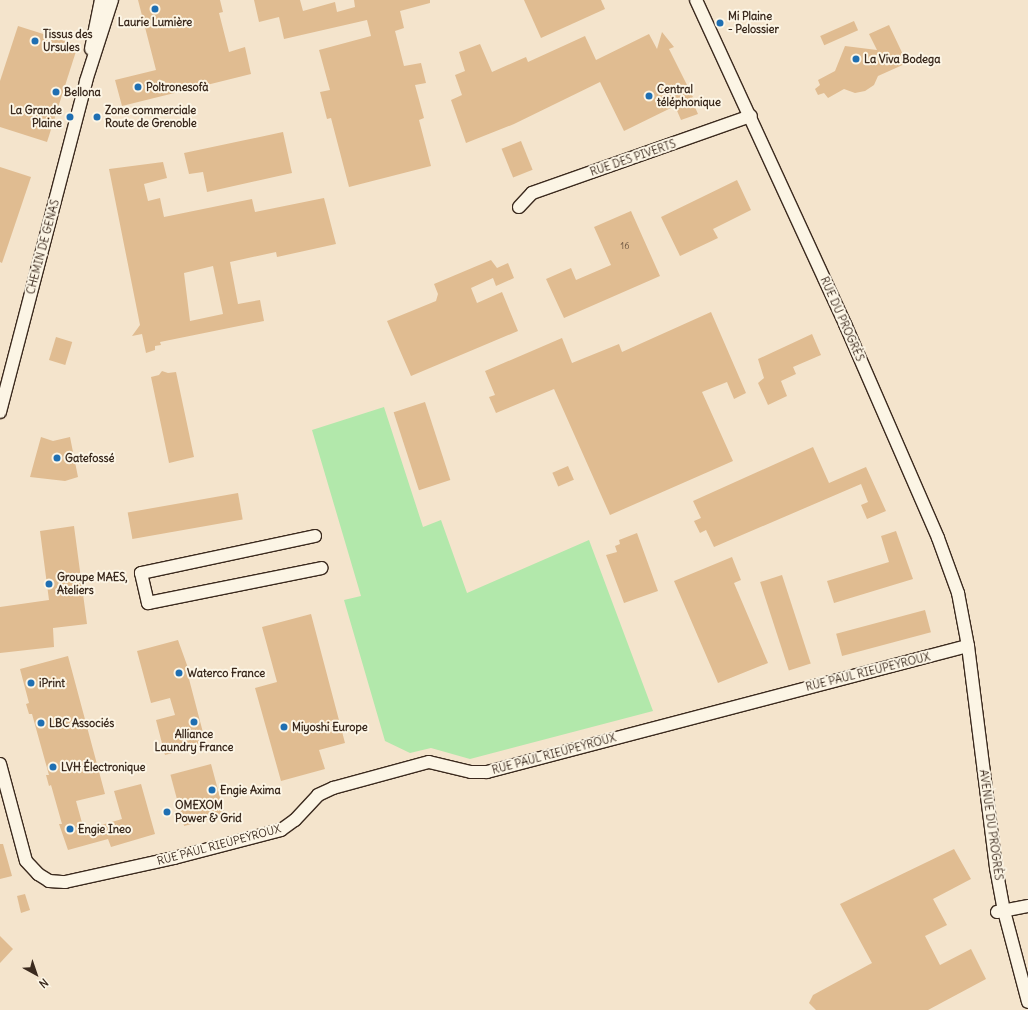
<!DOCTYPE html>
<meta charset="utf-8">
<style>
body{margin:0}
#map{position:relative;width:1028px;height:1010px;overflow:hidden;background:#f4e4cc;font-family:Delius,sans-serif}
div>[style]{position:absolute}
.green>*{inset:0;background:#b2e8ab}
.building>*{inset:0;background:#e0bc91;transform-origin:0 0}
.roads{filter:drop-shadow(1px 0 #3b2a1e) drop-shadow(-1px 0 #3b2a1e) drop-shadow(0 1px #3b2a1e) drop-shadow(0 -1px #3b2a1e)}
.minor>*{height:12px;margin:-6px;padding:0 6px;transform-origin:6px;border-radius:6px;background:#fcf5e5}
.dots>*{width:11px;height:11px;translate:-50% -50%;box-sizing:border-box;border:2px solid #fcf5e5;border-radius:50%}
span{translate:-50% -50%;white-space:nowrap;text-align:center;line-height:1.15;-webkit-text-stroke:4px #fcf5e5;paint-order:stroke}
.number-label{font-size:9px;color:#644e3b}
.number-label span{-webkit-text-stroke-width:0}
.poi-label{font-size:11px;color:#3b2a1e;font-weight:700}
.left{translate:0 -50%;text-align:left}
.right{translate:-100% -50%;text-align:right}
.street-label{font-size:11px;color:#3b2a1e}
.north{position:absolute;left:16px;top:954px;width:40px;height:40px;-webkit-text-stroke:3px #fcf5e5;paint-order:stroke;rotate:140deg;font-size:11px;font-weight:700;line-height:16px;text-align:center;color:#3b2a1e}
.north::after{content:'';display:block;margin:auto;width:14px;height:18px;background:#3b2a1e;clip-path:polygon(50% 0,100% 100%,50% 72%,0 100%)}
</style>
<div id="map">
<div class="green">
<i style="clip-path:polygon(384px 407px,423px 527px,441px 520px,467px 593px,589px 540px,653px 711px,470px 759px,431px 748px,410px 753px,385px 741px,344px 600px,361px 596px,312px 430px)"></i>
</div>
<div class="building">
<i style="clip-path:polygon(138px 0,220px 0,223px 12px,219px 13px,229px 52px,245px 47px,251px 74px,122px 106px,115px 80px,156px 70px)"></i>
<i style="clip-path:polygon(254px 0,300px 0,303px 11px,335px 2px,337px 12px,355px 7px,354px 0,430px 0,430px 3px,400px 11px,404px 28px,395px 31px,404px 66px,421px 63px,426px 83px,415px 85px,424px 118px,419px 120px,431px 166px,349px 187px,331px 118px,327px 119px,320px 92px,330px 90px,319px 50px,371px 36px,367px 20px,284px 39px,279px 17px,259px 22px)"></i>
<i style="clip-path:polygon(524px 0,601px 0,605px 9px,541px 38px)"></i>
<i style="left:854px;top:21px;width:10px;height:37px;rotate:66deg"></i>
<i style="clip-path:polygon(889px 25px,907px 63px,878px 76px,874px 85px,865px 91px,855px 93px,844px 89px,828px 98px,824px 93px,818px 95px,815px 89px,820px 85px,818px 80px,835px 71px,845px 46px,877px 50px,869px 34px)"></i>
<i style="clip-path:polygon(18px 26px,78px 45px,47px 142px,0 127px,0 81px)"></i>
<i style="clip-path:polygon(662px 32px,674px 47px,669px 49px,693px 97px,691px 98px,698px 114px,681px 120px,675px 106px,624px 131px,600px 82px,514px 124px,466px 143px,451px 100px,462px 95px,455px 75px,465px 71px,459px 52px,480px 44px,492px 72px,526px 57px,528px 62px,585px 36px,596px 60px,649px 34px,657px 49px)"></i>
<i style="clip-path:polygon(283px 132px,292px 173px,207px 192px,203px 172px,189px 174px,184px 153px)"></i>
<i style="left:521px;top:141px;width:31px;height:21px;rotate:68deg"></i>
<i style="clip-path:polygon(evenodd,163px 162px,167px 178px,144px 184px,148px 201px,160px 198px,164px 217px,252px 199px,255px 212px,324px 198px,336px 244px,277px 257px,276px 252px,230px 262px,238px 304px,260px 300px,264px 321px,160px 342px,161px 345px,155px 346px,155px 350px,146px 353px,142px 334px,132px 336px,140px 325px,109px 169px,163px 162px,213px 266px,223px 314px,190px 321px,184px 273px,213px 266px)"></i>
<i style="clip-path:polygon(0 167px,31px 177px,2px 263px,0 262px)"></i>
<i style="clip-path:polygon(737px 180px,751px 210px,713px 229px,718px 238px,680px 256px,661px 217px)"></i>
<i style="clip-path:polygon(631px 211px,660px 276px,564px 318px,546px 279px,571px 268px,576px 280px,611px 265px,594px 227px)"></i>
<i style="clip-path:polygon(491px 260px,497px 268px,508px 263px,514px 278px,496px 286px,493px 278px,471px 288px,477px 303px,502px 292px,518px 331px,411px 376px,387px 321px,436px 301px,438px 294px,434px 284px)"></i>
<i style="clip-path:polygon(711px 312px,746px 393px,734px 399px,727px 382px,702px 392px,733px 461px,610px 515px,554px 389px,496px 413px,489px 397px,495px 395px,485px 371px,562px 338px,572px 363px,619px 344px,622px 352px)"></i>
<i style="clip-path:polygon(812px 334px,821px 355px,793px 367px,796px 374px,781px 381px,787px 396px,768px 405px,758px 383px,764px 378px,758px 359px)"></i>
<i style="left:56px;top:337px;width:17px;height:24px;rotate:17deg"></i>
<i style="clip-path:polygon(162px 371px,168px 373px,176px 372px,194px 457px,169px 463px,151px 377px,159px 375px)"></i>
<i style="left:425px;top:402px;width:82px;height:33px;rotate:72deg"></i>
<i style="clip-path:polygon(41px 437px,53px 441px,70px 437px,78px 477px,65px 481px,30px 477px)"></i>
<i style="clip-path:polygon(813px 447px,829px 483px,866px 467px,886px 511px,867px 519px,861px 505px,868px 502px,861px 484px,714px 547px,706px 530px,700px 533px,694px 521px,701px 518px,693px 501px)"></i>
<i style="left:568px;top:466px;width:15px;height:17px;rotate:67deg"></i>
<i style="left:238px;top:493px;width:27px;height:112px;rotate:80deg"></i>
<i style="clip-path:polygon(74px 526px,87px 624px,53px 628px,54px 647px,0 653px,0 607px,49px 600px,40px 531px)"></i>
<i style="clip-path:polygon(896px 531px,913px 579px,834px 603px,827px 581px,889px 562px,881px 536px)"></i>
<i style="clip-path:polygon(637px 533px,658px 591px,624px 603px,606px 555px,617px 552px,615px 546px,620px 544px,619px 540px)"></i>
<i style="clip-path:polygon(732px 557px,741px 580px,734px 583px,768px 663px,718px 683px,674px 581px)"></i>
<i style="left:782px;top:575px;width:93px;height:23px;rotate:72deg"></i>
<i style="left:925px;top:610px;width:23px;height:92px;rotate:75deg"></i>
<i style="clip-path:polygon(311px 614px,345px 743px,319px 750px,325px 769px,281px 781px,255px 688px,277px 682px,262px 627px)"></i>
<i style="clip-path:polygon(178px 640px,192px 679px,189px 679px,206px 744px,165px 755px,156px 720px,175px 715px,170px 698px,151px 703px,137px 651px)"></i>
<i style="clip-path:polygon(68px 656px,105px 794px,76px 801px,84px 830px,122px 819px,114px 791px,141px 784px,155px 834px,111px 847px,108px 839px,68px 850px,59px 824px,62px 824px,51px 785px,49px 786px,46px 775px,49px 775px,32px 714px,29px 714px,26px 704px,29px 703px,20px 669px)"></i>
<i style="left:211px;top:764px;width:53px;height:42px;rotate:75deg"></i>
<i style="clip-path:polygon(0 844px,3px 844px,12px 876px,0 879px)"></i>
<i style="clip-path:polygon(954px 849px,971px 879px,933px 899px,947px 925px,925px 936px,940px 965px,971px 949px,986px 979px,928px 1010px,816px 1010px,809px 1003px,813px 995px,872px 963px,840px 904px)"></i>
<i style="clip-path:polygon(25px 894px,30px 910px,21px 913px,17px 896px)"></i>
<i style="clip-path:polygon(0 936px,13px 949px,0 963px)"></i>
</div>
<div class="roads">
<div class="minor">
<i style="left:696px;top:0;width:357px;rotate:65.3deg"></i>
<i style="left:845px;top:324px;width:233px;rotate:66.5deg"></i>
<i style="left:938px;top:538px;width:59px;rotate:70deg"></i>
<i style="left:958px;top:593px;width:54px;rotate:79.3deg"></i>
<i style="left:968px;top:646px;width:224px;rotate:82.8deg"></i>
<i style="left:996px;top:868px;width:44px;rotate:79.5deg"></i>
<i style="left:1004px;top:911px;width:94px;rotate:75.2deg"></i>
<i style="left:91px;top:49px;width:50px;rotate:-78.5deg"></i>
<i style="left:519px;top:207px;width:19px;rotate:-47deg"></i>
<i style="left:532px;top:193px;width:232px;rotate:-19.4deg"></i>
<i style="left:0;top:412px;width:342px;rotate:-75.4deg"></i>
<i style="left:86px;top:81px;width:85px;rotate:-72.2deg"></i>
<i style="left:315px;top:536px;width:178px;rotate:168deg"></i>
<i style="left:141px;top:573px;width:31px;rotate:77deg"></i>
<i style="left:148px;top:603px;width:177px;rotate:-11.4deg"></i>
<i style="left:0;top:764px;width:100px;rotate:75deg"></i>
<i style="left:26px;top:861px;width:18px;rotate:47deg"></i>
<i style="left:38px;top:874px;width:13px;rotate:32deg"></i>
<i style="left:49px;top:881px;width:16px;rotate:4deg"></i>
<i style="left:65px;top:882px;width:112px;rotate:-12.4deg"></i>
<i style="left:174px;top:858px;width:111px;rotate:-14.7deg"></i>
<i style="left:281px;top:830px;width:17px;rotate:-36deg"></i>
<i style="left:295px;top:820px;width:34px;rotate:-47deg"></i>
<i style="left:318px;top:795px;width:17px;rotate:-25deg"></i>
<i style="left:333px;top:788px;width:99px;rotate:-15.2deg"></i>
<i style="left:429px;top:762px;width:43px;rotate:13.4deg"></i>
<i style="left:471px;top:772px;width:16px"></i>
<i style="left:487px;top:772px;width:497px;rotate:-14.7deg"></i>
<i style="left:997px;top:912px;width:32px;rotate:-11deg"></i>
</div>
</div>
<div class="dots">
<i style="left:155px;top:9px;background:#1f6fb2"></i>
<i style="left:720px;top:23px;background:#1f6fb2"></i>
<i style="left:35px;top:41px;background:#1f6fb2"></i>
<i style="left:856px;top:59px;background:#1f6fb2"></i>
<i style="left:138px;top:87px;background:#1f6fb2"></i>
<i style="left:56px;top:92px;background:#1f6fb2"></i>
<i style="left:649px;top:96px;background:#1f6fb2"></i>
<i style="left:70px;top:117px;background:#1f6fb2"></i>
<i style="left:97px;top:117px;background:#1f6fb2"></i>
<i style="left:57px;top:458px;background:#1f6fb2"></i>
<i style="left:49px;top:584px;background:#1f6fb2"></i>
<i style="left:179px;top:673px;background:#1f6fb2"></i>
<i style="left:31px;top:683px;background:#1f6fb2"></i>
<i style="left:194px;top:722px;background:#1f6fb2"></i>
<i style="left:41px;top:723px;background:#1f6fb2"></i>
<i style="left:284px;top:727px;background:#1f6fb2"></i>
<i style="left:53px;top:767px;background:#1f6fb2"></i>
<i style="left:212px;top:790px;background:#1f6fb2"></i>
<i style="left:167px;top:812px;background:#1f6fb2"></i>
<i style="left:70px;top:829px;background:#1f6fb2"></i>
</div>
<div class="number-label">
<span style="left:625px;top:246px">16</span>
</div>
<div class="poi-label">
<span class="left" style="left:728px;top:23px">Mi Plaine<br>- Pelossier</span>
<span style="left:155px;top:22px">Laurie Lumière</span>
<span class="left" style="left:43px;top:41px">Tissus des<br>Ursules</span>
<span class="left" style="left:864px;top:59px">La Viva Bodega</span>
<span class="left" style="left:146px;top:87px">Poltronesofà</span>
<span class="left" style="left:657px;top:96px">Central<br>téléphonique</span>
<span class="left" style="left:64px;top:92px">Bellona</span>
<span class="right" style="left:62px;top:117px">La Grande<br>Plaine</span>
<span class="left" style="left:105px;top:117px">Zone commerciale<br>Route de Grenoble</span>
<span class="left" style="left:65px;top:458px">Gatefossé</span>
<span class="left" style="left:57px;top:584px">Groupe MAES,<br>Ateliers</span>
<span class="left" style="left:187px;top:673px">Waterco France</span>
<span class="left" style="left:39px;top:683px">iPrint</span>
<span class="left" style="left:49px;top:723px">LBC Associés</span>
<span class="left" style="left:292px;top:727px">Miyoshi Europe</span>
<span style="left:194px;top:741px">Alliance<br>Laundry France</span>
<span class="left" style="left:61px;top:767px">LVH Électronique</span>
<span class="left" style="left:220px;top:790px">Engie Axima</span>
<span class="left" style="left:175px;top:812px">OMEXOM<br>Power &amp; Grid</span>
<span class="left" style="left:78px;top:829px">Engie Ineo</span>
</div>
<div class="street-label">
<span style="left:633px;top:158px;rotate:-19deg">RUE DES PIVERTS</span>
<span style="left:43px;top:247px;rotate:-75deg">CHEMIN DE GENAS</span>
<span style="left:842px;top:319px;rotate:66deg">RUE DU PROGRÈS</span>
<span style="left:868px;top:672px;rotate:-14deg">RUE PAUL RIEUPEYROUX</span>
<span style="left:554px;top:754px;rotate:-15deg">RUE PAUL RIEUPEYROUX</span>
<span style="left:991px;top:825px;rotate:82deg">AVENUE DU PROGRÈS</span>
<span style="left:219px;top:845px;rotate:-15deg">RUE PAUL RIEUPEYROUX</span>
</div>
<div class="north">N</div>
</div>
